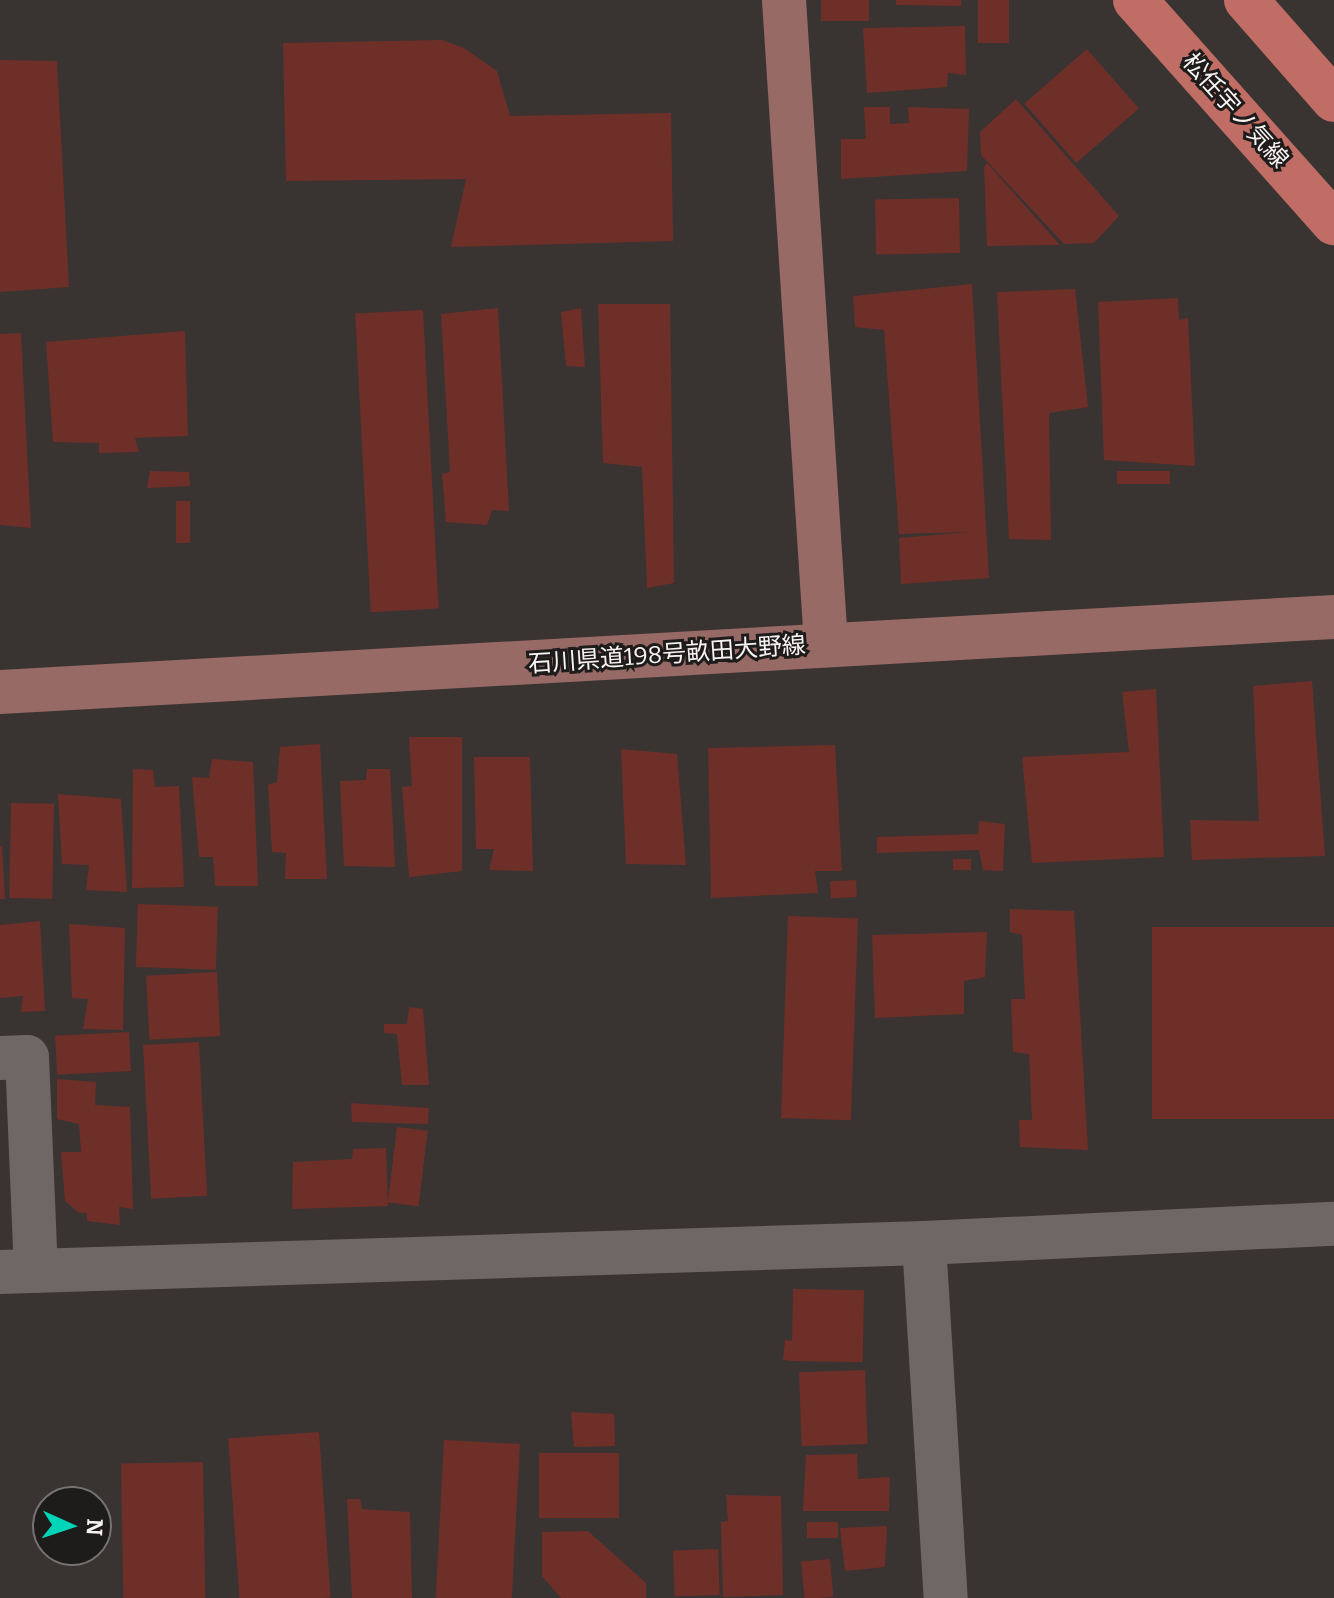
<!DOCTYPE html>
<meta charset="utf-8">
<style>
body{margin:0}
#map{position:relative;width:1334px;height:1598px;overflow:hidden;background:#393332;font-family:Bitter,"Noto Sans JP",serif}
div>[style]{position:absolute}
.building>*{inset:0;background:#6f2f29;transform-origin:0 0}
.street>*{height:44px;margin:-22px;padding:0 22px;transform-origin:22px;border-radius:22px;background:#6e6766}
.secondary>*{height:44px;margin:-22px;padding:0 22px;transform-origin:22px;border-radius:22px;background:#976a65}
.primary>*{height:44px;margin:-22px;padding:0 22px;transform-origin:22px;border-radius:22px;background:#c06d65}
span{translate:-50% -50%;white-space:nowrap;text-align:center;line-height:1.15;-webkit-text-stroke:6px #1e1c1b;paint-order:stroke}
.street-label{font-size:24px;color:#f7f3f3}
.north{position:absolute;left:32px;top:1486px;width:80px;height:80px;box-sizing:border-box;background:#1e1c1b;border:2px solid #757271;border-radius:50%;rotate:93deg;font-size:22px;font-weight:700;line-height:32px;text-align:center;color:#f7f3f3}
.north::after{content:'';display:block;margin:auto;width:28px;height:36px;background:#00d5b7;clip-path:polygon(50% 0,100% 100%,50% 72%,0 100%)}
</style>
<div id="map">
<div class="building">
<i style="left:821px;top:0;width:48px;height:21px"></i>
<i style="clip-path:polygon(896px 0,961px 0,961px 6px,896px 5px)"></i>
<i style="left:978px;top:0;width:31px;height:43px"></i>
<i style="clip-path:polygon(965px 26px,966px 75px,948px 73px,947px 87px,867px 93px,863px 28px)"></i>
<i style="clip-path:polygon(442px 40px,464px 48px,497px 71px,510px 116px,671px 113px,673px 241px,451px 247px,466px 179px,286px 181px,283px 43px)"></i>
<i style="left:1087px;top:49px;width:79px;height:83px;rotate:49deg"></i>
<i style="clip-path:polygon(0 60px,57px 61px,69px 287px,0 292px)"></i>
<i style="clip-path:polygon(1016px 99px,1119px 216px,1094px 243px,1064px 244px,981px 155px,980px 132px)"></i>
<i style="clip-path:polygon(864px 107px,890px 107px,890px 124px,909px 123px,908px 107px,969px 109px,967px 171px,841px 179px,841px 139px,866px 139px)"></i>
<i style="clip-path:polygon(987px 163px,1060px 245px,987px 246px,984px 167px)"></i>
<i style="left:959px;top:198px;width:55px;height:84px;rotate:89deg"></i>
<i style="clip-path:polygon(972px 284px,989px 578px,901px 584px,899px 538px,970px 532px,899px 534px,884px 330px,855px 327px,853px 296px)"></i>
<i style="clip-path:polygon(1075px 289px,1088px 407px,1049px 413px,1051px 540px,1009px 539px,997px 292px)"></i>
<i style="clip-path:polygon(1178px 298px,1179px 320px,1188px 318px,1195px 466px,1104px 460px,1098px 302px)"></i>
<i style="clip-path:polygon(598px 304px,670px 304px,674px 583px,647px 588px,642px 467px,603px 463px)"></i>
<i style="clip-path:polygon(498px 308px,509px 511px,492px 510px,487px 525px,446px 522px,442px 474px,450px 472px,441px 314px)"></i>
<i style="clip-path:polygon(581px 308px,585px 367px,566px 366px,561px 312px)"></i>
<i style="left:423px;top:310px;width:299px;height:68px;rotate:87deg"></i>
<i style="clip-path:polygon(185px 331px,188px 436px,135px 438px,139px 452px,99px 453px,99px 443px,53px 442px,46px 342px)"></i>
<i style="clip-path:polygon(21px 333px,31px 528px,0 525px,0 334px)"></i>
<i style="clip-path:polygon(150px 471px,189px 472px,190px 486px,147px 488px)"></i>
<i style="left:1170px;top:471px;width:13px;height:53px;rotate:90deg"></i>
<i style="left:176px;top:501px;width:14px;height:42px"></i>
<i style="clip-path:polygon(1312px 681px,1325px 856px,1192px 860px,1190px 820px,1259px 821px,1253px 686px)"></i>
<i style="clip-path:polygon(1156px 689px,1164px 857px,1032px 863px,1022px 757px,1129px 752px,1122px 692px)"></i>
<i style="clip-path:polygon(409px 737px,462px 737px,462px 871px,409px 877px,402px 787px,412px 786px)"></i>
<i style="clip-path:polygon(320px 744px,327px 879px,285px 879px,286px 853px,272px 852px,268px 785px,277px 782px,280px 747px)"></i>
<i style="clip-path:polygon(835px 745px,842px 871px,815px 871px,818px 893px,711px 898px,708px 748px)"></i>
<i style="clip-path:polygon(621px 749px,677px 754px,686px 865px,626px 864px)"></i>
<i style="clip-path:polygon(474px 757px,530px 757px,533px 871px,489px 870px,494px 849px,476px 849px)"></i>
<i style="clip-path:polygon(212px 759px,253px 762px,258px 886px,215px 886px,213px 857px,199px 857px,192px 777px,209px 778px)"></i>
<i style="clip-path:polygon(133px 769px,153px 770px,155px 787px,179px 786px,184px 887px,132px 888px)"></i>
<i style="clip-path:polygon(367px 769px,390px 769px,395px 867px,344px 866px,340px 781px,366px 780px)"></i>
<i style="clip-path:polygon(58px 794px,121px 799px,127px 892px,86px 890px,89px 865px,62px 864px)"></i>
<i style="left:11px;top:803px;width:43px;height:95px;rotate:1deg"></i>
<i style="clip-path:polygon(979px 821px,1005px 824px,1003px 871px,983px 870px,979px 850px,877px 853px,877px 837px,978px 834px)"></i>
<i style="clip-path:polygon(0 846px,2px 846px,5px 899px,0 899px)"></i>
<i style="left:971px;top:859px;width:11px;height:18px;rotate:90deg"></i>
<i style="left:856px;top:880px;width:17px;height:26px;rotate:87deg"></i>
<i style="left:138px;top:904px;width:80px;height:63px;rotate:2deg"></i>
<i style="clip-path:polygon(1010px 909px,1074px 911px,1088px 1150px,1020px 1147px,1019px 1120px,1032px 1120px,1029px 1054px,1013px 1052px,1011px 999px,1025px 999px,1022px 935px,1010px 932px)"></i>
<i style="left:788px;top:916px;width:70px;height:202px;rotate:2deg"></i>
<i style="clip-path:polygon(40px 921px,45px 1011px,21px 1012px,23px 996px,0 998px,0 925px)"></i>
<i style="clip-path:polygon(69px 924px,125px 928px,123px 1030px,83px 1029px,88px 999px,72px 998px)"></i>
<i style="left:1334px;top:927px;width:192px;height:182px;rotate:90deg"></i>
<i style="clip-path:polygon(987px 932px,985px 977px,964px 981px,964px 1014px,875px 1018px,872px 935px)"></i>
<i style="left:217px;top:972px;width:64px;height:71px;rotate:87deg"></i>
<i style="clip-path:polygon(409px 1007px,423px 1009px,429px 1085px,402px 1085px,397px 1034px,384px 1033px,384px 1024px,407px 1024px)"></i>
<i style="left:129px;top:1032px;width:39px;height:74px;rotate:87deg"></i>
<i style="left:199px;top:1042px;width:154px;height:56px;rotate:87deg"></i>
<i style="clip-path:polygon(57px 1079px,96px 1082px,95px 1105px,130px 1107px,133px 1209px,119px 1207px,120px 1225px,87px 1221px,87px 1213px,79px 1213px,65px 1201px,61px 1152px,81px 1152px,79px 1124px,57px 1119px)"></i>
<i style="clip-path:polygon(351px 1103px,429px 1108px,428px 1124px,352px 1122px)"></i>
<i style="left:397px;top:1127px;width:31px;height:76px;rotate:7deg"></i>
<i style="clip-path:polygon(386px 1148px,388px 1206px,292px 1209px,293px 1162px,352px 1159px,353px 1149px)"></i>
<i style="left:793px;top:1289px;width:71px;height:72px;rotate:1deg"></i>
<i style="left:785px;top:1340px;width:10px;height:20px;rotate:6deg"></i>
<i style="left:865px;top:1370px;width:74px;height:66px;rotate:88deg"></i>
<i style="clip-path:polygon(571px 1412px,614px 1414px,615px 1446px,574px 1447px)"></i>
<i style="left:319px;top:1432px;width:166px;height:91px;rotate:86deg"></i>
<i style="left:444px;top:1440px;width:76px;height:158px;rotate:3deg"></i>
<i style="left:539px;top:1453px;width:80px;height:65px"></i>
<i style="clip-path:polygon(857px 1454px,858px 1479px,890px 1477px,889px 1511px,803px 1511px,806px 1455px)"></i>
<i style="left:203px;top:1462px;width:136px;height:82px;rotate:89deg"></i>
<i style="clip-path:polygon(726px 1495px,781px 1496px,783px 1595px,723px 1597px,721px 1522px,728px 1521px)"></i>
<i style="clip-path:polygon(347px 1499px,360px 1499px,362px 1509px,410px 1512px,412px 1598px,352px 1598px)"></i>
<i style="left:838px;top:1522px;width:16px;height:31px;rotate:90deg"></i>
<i style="clip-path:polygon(887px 1526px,885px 1567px,845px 1571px,840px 1528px)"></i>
<i style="clip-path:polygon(588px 1531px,646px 1583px,646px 1598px,561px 1598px,542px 1576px,542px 1532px)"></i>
<i style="left:718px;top:1549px;width:46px;height:45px;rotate:88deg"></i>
<i style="left:830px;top:1559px;width:38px;height:29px;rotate:85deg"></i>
</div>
<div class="street">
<i style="left:0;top:1058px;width:27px;rotate:-2deg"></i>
<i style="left:27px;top:1057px;width:214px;rotate:87.6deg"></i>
<i style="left:924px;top:1243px;width:356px;rotate:86.5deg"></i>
<i style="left:0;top:1272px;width:924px;rotate:-1.8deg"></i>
<i style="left:924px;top:1243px;width:410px;rotate:-2.7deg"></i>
</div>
<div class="secondary">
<i style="left:784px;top:0;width:646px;rotate:86.27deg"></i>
<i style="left:0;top:692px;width:1336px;rotate:-3.22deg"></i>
</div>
<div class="primary">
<i style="left:1135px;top:0;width:299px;rotate:48.3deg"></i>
<i style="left:1246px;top:0;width:133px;rotate:48.7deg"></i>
</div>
<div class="street-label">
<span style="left:1235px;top:111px;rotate:48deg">松任宇ノ気線</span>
<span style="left:667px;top:655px;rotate:-4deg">石川県道198号畝田大野線</span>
</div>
<div class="north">N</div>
</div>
